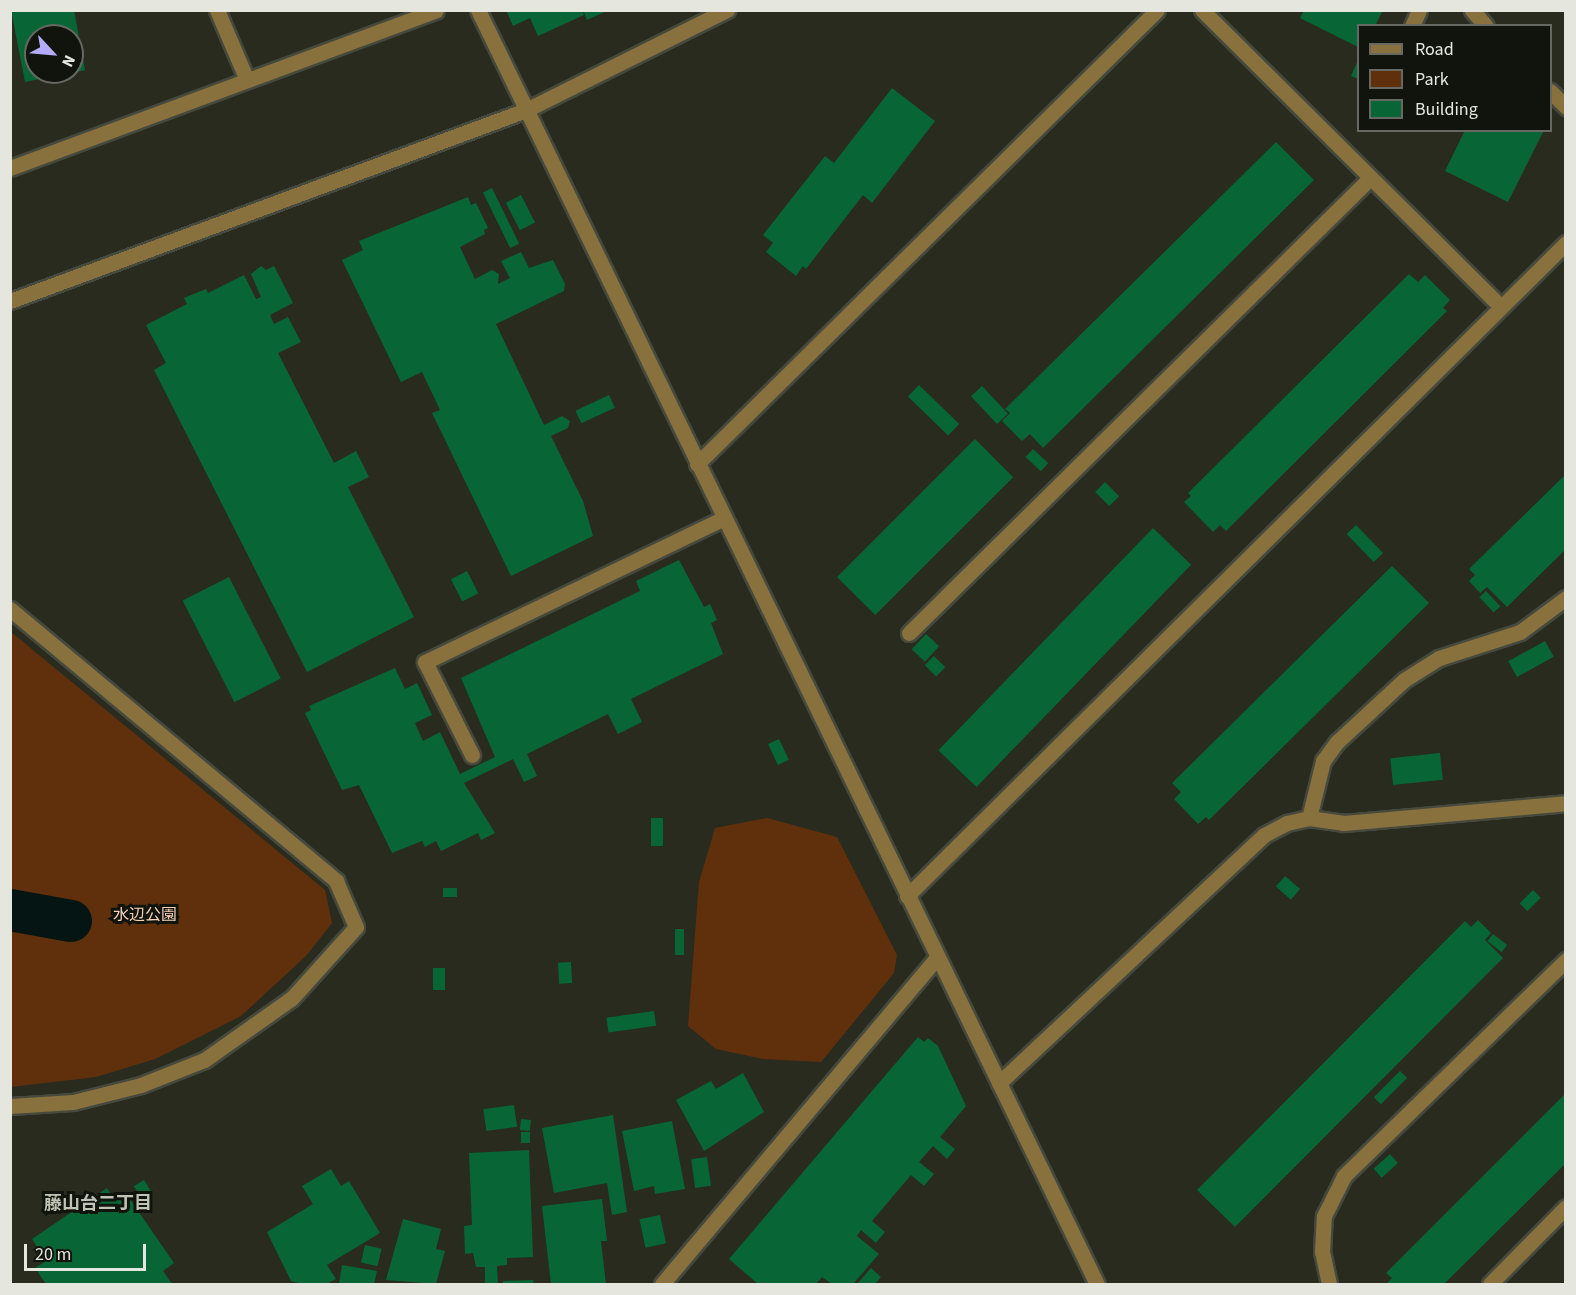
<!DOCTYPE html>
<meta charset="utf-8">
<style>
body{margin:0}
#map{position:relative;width:1576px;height:1295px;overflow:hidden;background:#282b1e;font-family:"Source Sans 3","Noto Sans JP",sans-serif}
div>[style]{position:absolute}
.green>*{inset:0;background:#60300d}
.canal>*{height:42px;margin:-21px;padding:0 21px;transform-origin:21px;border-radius:21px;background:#051513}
.building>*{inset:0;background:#086636;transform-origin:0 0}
.roads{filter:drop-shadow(2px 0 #46493d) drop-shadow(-2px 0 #46493d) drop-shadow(0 2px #46493d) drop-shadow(0 -2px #46493d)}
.minor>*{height:15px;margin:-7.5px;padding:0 7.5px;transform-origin:7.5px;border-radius:7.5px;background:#88713c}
span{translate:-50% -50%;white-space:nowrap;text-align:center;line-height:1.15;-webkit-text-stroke:6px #11130d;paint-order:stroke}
.park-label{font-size:16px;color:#fad1b9}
.neighbourhood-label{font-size:18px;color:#c0c4b4;font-weight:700}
.frame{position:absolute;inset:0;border:12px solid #e5e7df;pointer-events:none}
.legend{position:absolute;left:1357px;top:24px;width:195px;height:108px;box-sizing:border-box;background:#11130d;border:2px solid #666861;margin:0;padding:8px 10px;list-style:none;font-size:18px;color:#e5e7df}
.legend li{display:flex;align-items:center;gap:12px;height:30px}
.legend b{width:30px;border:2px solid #666861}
.north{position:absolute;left:24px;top:24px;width:60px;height:60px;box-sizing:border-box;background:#11130d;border:2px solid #666861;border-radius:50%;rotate:116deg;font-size:16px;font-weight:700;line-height:24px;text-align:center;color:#e5e7df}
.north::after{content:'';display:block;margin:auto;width:21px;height:27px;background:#b4acf9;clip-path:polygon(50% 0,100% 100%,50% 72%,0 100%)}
.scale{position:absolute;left:24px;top:1244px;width:122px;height:27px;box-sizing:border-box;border:3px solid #e5e7df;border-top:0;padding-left:8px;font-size:18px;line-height:21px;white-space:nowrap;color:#e5e7df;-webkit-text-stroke:4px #11130d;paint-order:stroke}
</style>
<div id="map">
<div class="green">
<i style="clip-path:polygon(11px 632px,325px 890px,332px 923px,306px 956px,241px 1016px,155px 1059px,96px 1077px,11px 1087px)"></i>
<i style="clip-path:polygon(767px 818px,837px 837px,897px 955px,894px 973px,821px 1062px,763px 1059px,716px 1049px,688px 1026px,699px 882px,715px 828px)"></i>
</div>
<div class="canal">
<i style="left:10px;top:910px;width:62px;rotate:10.2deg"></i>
</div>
<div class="building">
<i style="clip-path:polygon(11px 10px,74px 10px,85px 70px,72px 73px,72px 36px,36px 36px,36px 72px,70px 73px,25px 82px)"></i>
<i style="clip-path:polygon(506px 10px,582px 10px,584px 15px,538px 36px,530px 18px,513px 26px)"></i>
<i style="clip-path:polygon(583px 10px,609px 10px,587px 20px)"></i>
<i style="clip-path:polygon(1304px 10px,1383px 10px,1375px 26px,1358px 26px,1358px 47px,1300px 18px)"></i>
<i style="clip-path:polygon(1358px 60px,1358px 79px,1351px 76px)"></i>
<i style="clip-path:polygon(892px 88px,935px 121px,872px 203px,863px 195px,806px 269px,803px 266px,796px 276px,766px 252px,773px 243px,763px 235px,825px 156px,834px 163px)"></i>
<i style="clip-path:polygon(1465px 130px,1544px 130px,1508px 202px,1445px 171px)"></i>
<i style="clip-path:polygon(1276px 142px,1314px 180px,1043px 448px,1030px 434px,1022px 441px,1002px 421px,1010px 413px,1005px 409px)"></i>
<i style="left:492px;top:188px;width:62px;height:10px;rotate:64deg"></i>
<i style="left:521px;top:195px;width:31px;height:17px;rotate:63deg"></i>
<i style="clip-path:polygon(468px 197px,471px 205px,476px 203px,488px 228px,484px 230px,485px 234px,460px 247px,475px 279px,492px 270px,499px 274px,498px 284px,510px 278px,501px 261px,521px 252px,529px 268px,553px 260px,565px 284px,564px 291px,496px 324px,544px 425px,562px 416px,570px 421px,568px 428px,551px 436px,583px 501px,593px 536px,511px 576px,432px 413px,440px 410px,422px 372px,401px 382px,342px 260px,363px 250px,359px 241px)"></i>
<i style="clip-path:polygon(261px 266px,266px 270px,274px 266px,293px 303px,270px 315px,274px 324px,288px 317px,301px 342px,278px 353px,334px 463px,356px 451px,369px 477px,348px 487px,414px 617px,307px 672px,154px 370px,166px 363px,146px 325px,187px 304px,184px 298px,206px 289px,208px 293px,244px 275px,256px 299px,261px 297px,251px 274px)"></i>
<i style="clip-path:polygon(1409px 274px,1418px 282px,1425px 275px,1450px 300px,1443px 308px,1447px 311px,1226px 531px,1220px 525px,1213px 532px,1184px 502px,1191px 496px,1188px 493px)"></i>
<i style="left:919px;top:385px;width:56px;height:16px;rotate:44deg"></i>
<i style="left:982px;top:386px;width:38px;height:15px;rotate:47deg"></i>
<i style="left:609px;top:395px;width:14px;height:37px;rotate:65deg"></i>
<i style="left:975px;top:439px;width:54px;height:195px;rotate:45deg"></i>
<i style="left:1033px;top:449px;width:21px;height:11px;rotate:43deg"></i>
<i style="clip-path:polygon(1566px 474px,1566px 549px,1507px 607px,1487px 587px,1480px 593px,1469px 581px,1475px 575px,1469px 569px)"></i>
<i style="left:1105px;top:482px;width:20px;height:14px;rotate:45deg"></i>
<i style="left:1356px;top:525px;width:39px;height:13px;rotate:46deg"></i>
<i style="left:1153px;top:528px;width:53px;height:309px;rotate:44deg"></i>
<i style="clip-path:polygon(679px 560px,704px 607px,710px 604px,717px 620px,711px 623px,723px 654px,631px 699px,642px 722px,618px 734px,608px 714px,527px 754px,537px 776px,524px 782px,513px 759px,464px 783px,495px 833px,481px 840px,478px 833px,441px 851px,436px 841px,425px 847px,422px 841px,392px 853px,359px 785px,342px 790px,305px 713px,311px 710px,309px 706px,395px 668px,405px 689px,417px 683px,432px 715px,415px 723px,423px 741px,440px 732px,460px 774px,495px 757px,461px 678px,640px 591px,636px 581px)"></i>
<i style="clip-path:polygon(1392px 566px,1429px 603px,1209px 820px,1206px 817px,1198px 824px,1174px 799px,1181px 792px,1172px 783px)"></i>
<i style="left:467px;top:571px;width:25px;height:18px;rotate:63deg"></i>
<i style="left:229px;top:577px;width:114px;height:52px;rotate:63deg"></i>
<i style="left:1486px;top:591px;width:21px;height:9px;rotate:47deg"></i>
<i style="left:926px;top:634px;width:18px;height:21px;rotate:43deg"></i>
<i style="left:1545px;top:641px;width:18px;height:42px;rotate:61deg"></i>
<i style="left:934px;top:656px;width:16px;height:13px;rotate:45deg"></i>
<i style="left:779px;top:739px;width:23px;height:12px;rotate:65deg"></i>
<i style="left:1440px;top:753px;width:27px;height:50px;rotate:84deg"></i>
<i style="left:651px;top:818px;width:12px;height:28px"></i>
<i style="left:1285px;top:876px;width:20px;height:14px;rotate:41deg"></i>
<i style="left:457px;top:888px;width:9px;height:14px;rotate:90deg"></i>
<i style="left:1533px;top:890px;width:11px;height:19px;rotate:45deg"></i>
<i style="clip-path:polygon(1478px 920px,1491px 933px,1485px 940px,1482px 937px,1503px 958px,1235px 1227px,1197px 1190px,1465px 921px,1471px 927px)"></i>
<i style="left:675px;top:929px;width:9px;height:26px"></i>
<i style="left:1493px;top:934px;width:18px;height:9px;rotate:38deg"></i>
<i style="left:571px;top:962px;width:21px;height:13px;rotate:87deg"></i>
<i style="left:433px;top:968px;width:12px;height:22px"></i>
<i style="left:654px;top:1011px;width:15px;height:48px;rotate:82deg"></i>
<i style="clip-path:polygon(918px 1037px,924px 1042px,928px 1038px,938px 1046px,966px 1106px,940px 1137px,955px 1149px,947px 1159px,933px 1146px,919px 1162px,934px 1174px,924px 1186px,911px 1175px,872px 1221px,885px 1232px,876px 1243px,861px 1230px,857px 1236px,879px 1254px,853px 1284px,832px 1284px,822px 1277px,816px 1284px,758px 1284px,729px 1259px)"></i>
<i style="left:1400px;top:1071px;width:10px;height:37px;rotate:45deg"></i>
<i style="clip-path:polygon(743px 1073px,764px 1112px,704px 1151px,676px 1100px,711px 1081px,716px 1089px)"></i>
<i style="clip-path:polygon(1566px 1093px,1566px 1163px,1444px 1284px,1386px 1284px,1392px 1278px,1386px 1273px)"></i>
<i style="left:514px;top:1105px;width:22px;height:31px;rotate:82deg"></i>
<i style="clip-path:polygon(613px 1115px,627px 1212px,612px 1215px,607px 1183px,554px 1193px,542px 1128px)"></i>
<i style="left:521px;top:1119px;width:10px;height:11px;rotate:6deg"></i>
<i style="clip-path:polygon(672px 1121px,685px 1189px,655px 1194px,654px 1186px,634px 1191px,622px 1131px)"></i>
<i style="left:521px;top:1132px;width:9px;height:11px"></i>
<i style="clip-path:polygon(529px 1150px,533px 1257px,507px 1258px,507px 1265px,497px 1266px,498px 1284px,485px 1284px,485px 1267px,476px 1267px,473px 1253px,465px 1254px,464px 1226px,472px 1225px,469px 1153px)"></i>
<i style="left:1390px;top:1154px;width:12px;height:22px;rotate:48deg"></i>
<i style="left:707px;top:1157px;width:29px;height:16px;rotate:82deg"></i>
<i style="clip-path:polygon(331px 1169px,341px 1186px,349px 1181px,380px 1233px,327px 1265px,336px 1279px,326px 1284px,302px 1284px,291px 1281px,267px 1232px,313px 1204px,302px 1186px)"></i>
<i style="left:144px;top:1180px;width:13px;height:12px;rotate:58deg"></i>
<i style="clip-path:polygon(107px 1188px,114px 1199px,125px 1192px,174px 1263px,163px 1271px,172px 1284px,46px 1284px,35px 1268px,46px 1261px,32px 1239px)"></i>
<i style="clip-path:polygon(602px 1199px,607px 1241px,601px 1241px,606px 1284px,551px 1284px,542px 1206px)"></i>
<i style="left:660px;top:1215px;width:29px;height:21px;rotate:78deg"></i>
<i style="clip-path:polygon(403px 1219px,441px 1229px,436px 1249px,445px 1251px,436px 1284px,386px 1280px)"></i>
<i style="left:365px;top:1245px;width:17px;height:18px;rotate:13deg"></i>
<i style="clip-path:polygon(342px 1265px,377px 1271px,374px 1284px,339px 1284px)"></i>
<i style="clip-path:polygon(871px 1268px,881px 1277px,875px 1284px,857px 1284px)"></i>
<i style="clip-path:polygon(533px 1280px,534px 1284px,503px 1284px,503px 1281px)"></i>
</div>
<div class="roads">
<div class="minor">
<i style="left:217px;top:10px;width:76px;rotate:66.8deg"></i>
<i style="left:478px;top:10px;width:1416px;rotate:64.09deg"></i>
<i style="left:1202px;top:10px;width:421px;rotate:44.8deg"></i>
<i style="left:1472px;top:10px;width:21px;rotate:49deg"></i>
<i style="left:1412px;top:26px;width:17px;rotate:-66deg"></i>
<i style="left:1550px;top:91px;width:23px;rotate:45deg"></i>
<i style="left:10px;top:168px;width:454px;rotate:-20.3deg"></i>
<i style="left:10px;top:301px;width:550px;rotate:-20.31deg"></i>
<i style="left:526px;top:110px;width:225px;rotate:-26.5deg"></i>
<i style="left:697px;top:464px;width:646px;rotate:-44.62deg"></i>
<i style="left:10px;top:609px;width:425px;rotate:39.8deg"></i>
<i style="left:336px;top:881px;width:50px;rotate:66.5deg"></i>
<i style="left:356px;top:927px;width:96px;rotate:132deg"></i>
<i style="left:292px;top:998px;width:108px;rotate:144.8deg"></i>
<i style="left:204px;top:1060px;width:68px;rotate:158.4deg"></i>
<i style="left:141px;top:1085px;width:70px;rotate:166deg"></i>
<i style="left:73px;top:1102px;width:63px;rotate:176.4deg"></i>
<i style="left:909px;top:633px;width:648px;rotate:-44.62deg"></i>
<i style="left:472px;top:755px;width:104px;rotate:-116.8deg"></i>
<i style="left:425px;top:662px;width:332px;rotate:-25.7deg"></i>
<i style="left:1309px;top:818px;width:59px;rotate:-76.2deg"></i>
<i style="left:1323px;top:761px;width:24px;rotate:-54deg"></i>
<i style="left:1337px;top:742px;width:91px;rotate:-42.8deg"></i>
<i style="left:1404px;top:680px;width:41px;rotate:-32.2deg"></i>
<i style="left:1439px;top:658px;width:85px;rotate:-17.8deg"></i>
<i style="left:1520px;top:632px;width:57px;rotate:-36.5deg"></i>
<i style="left:907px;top:896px;width:928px;rotate:-44.74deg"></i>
<i style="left:999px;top:1083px;width:363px;rotate:-43.1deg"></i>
<i style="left:1264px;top:835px;width:26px;rotate:-28deg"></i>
<i style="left:1287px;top:823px;width:23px;rotate:-13deg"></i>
<i style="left:1309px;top:818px;width:34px;rotate:8deg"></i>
<i style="left:1343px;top:823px;width:224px;rotate:-5.1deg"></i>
<i style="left:662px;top:1284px;width:426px;rotate:-49.9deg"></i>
<i style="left:1329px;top:1284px;width:33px;rotate:-102deg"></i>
<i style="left:1322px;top:1252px;width:36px;rotate:-87deg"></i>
<i style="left:1324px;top:1216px;width:45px;rotate:-63.4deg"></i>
<i style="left:1344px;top:1176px;width:310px;rotate:-44.2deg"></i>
<i style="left:1490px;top:1284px;width:108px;rotate:-45.4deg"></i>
</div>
</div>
<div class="park-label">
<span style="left:145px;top:915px">水辺公園</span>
</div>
<div class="neighbourhood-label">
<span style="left:98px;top:1204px">藤山台二丁目</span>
</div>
<div class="frame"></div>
<ul class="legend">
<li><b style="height:8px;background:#88713c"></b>Road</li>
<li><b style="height:16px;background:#60300d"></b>Park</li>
<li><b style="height:16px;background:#086636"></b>Building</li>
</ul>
<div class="north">N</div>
<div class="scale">20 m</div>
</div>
